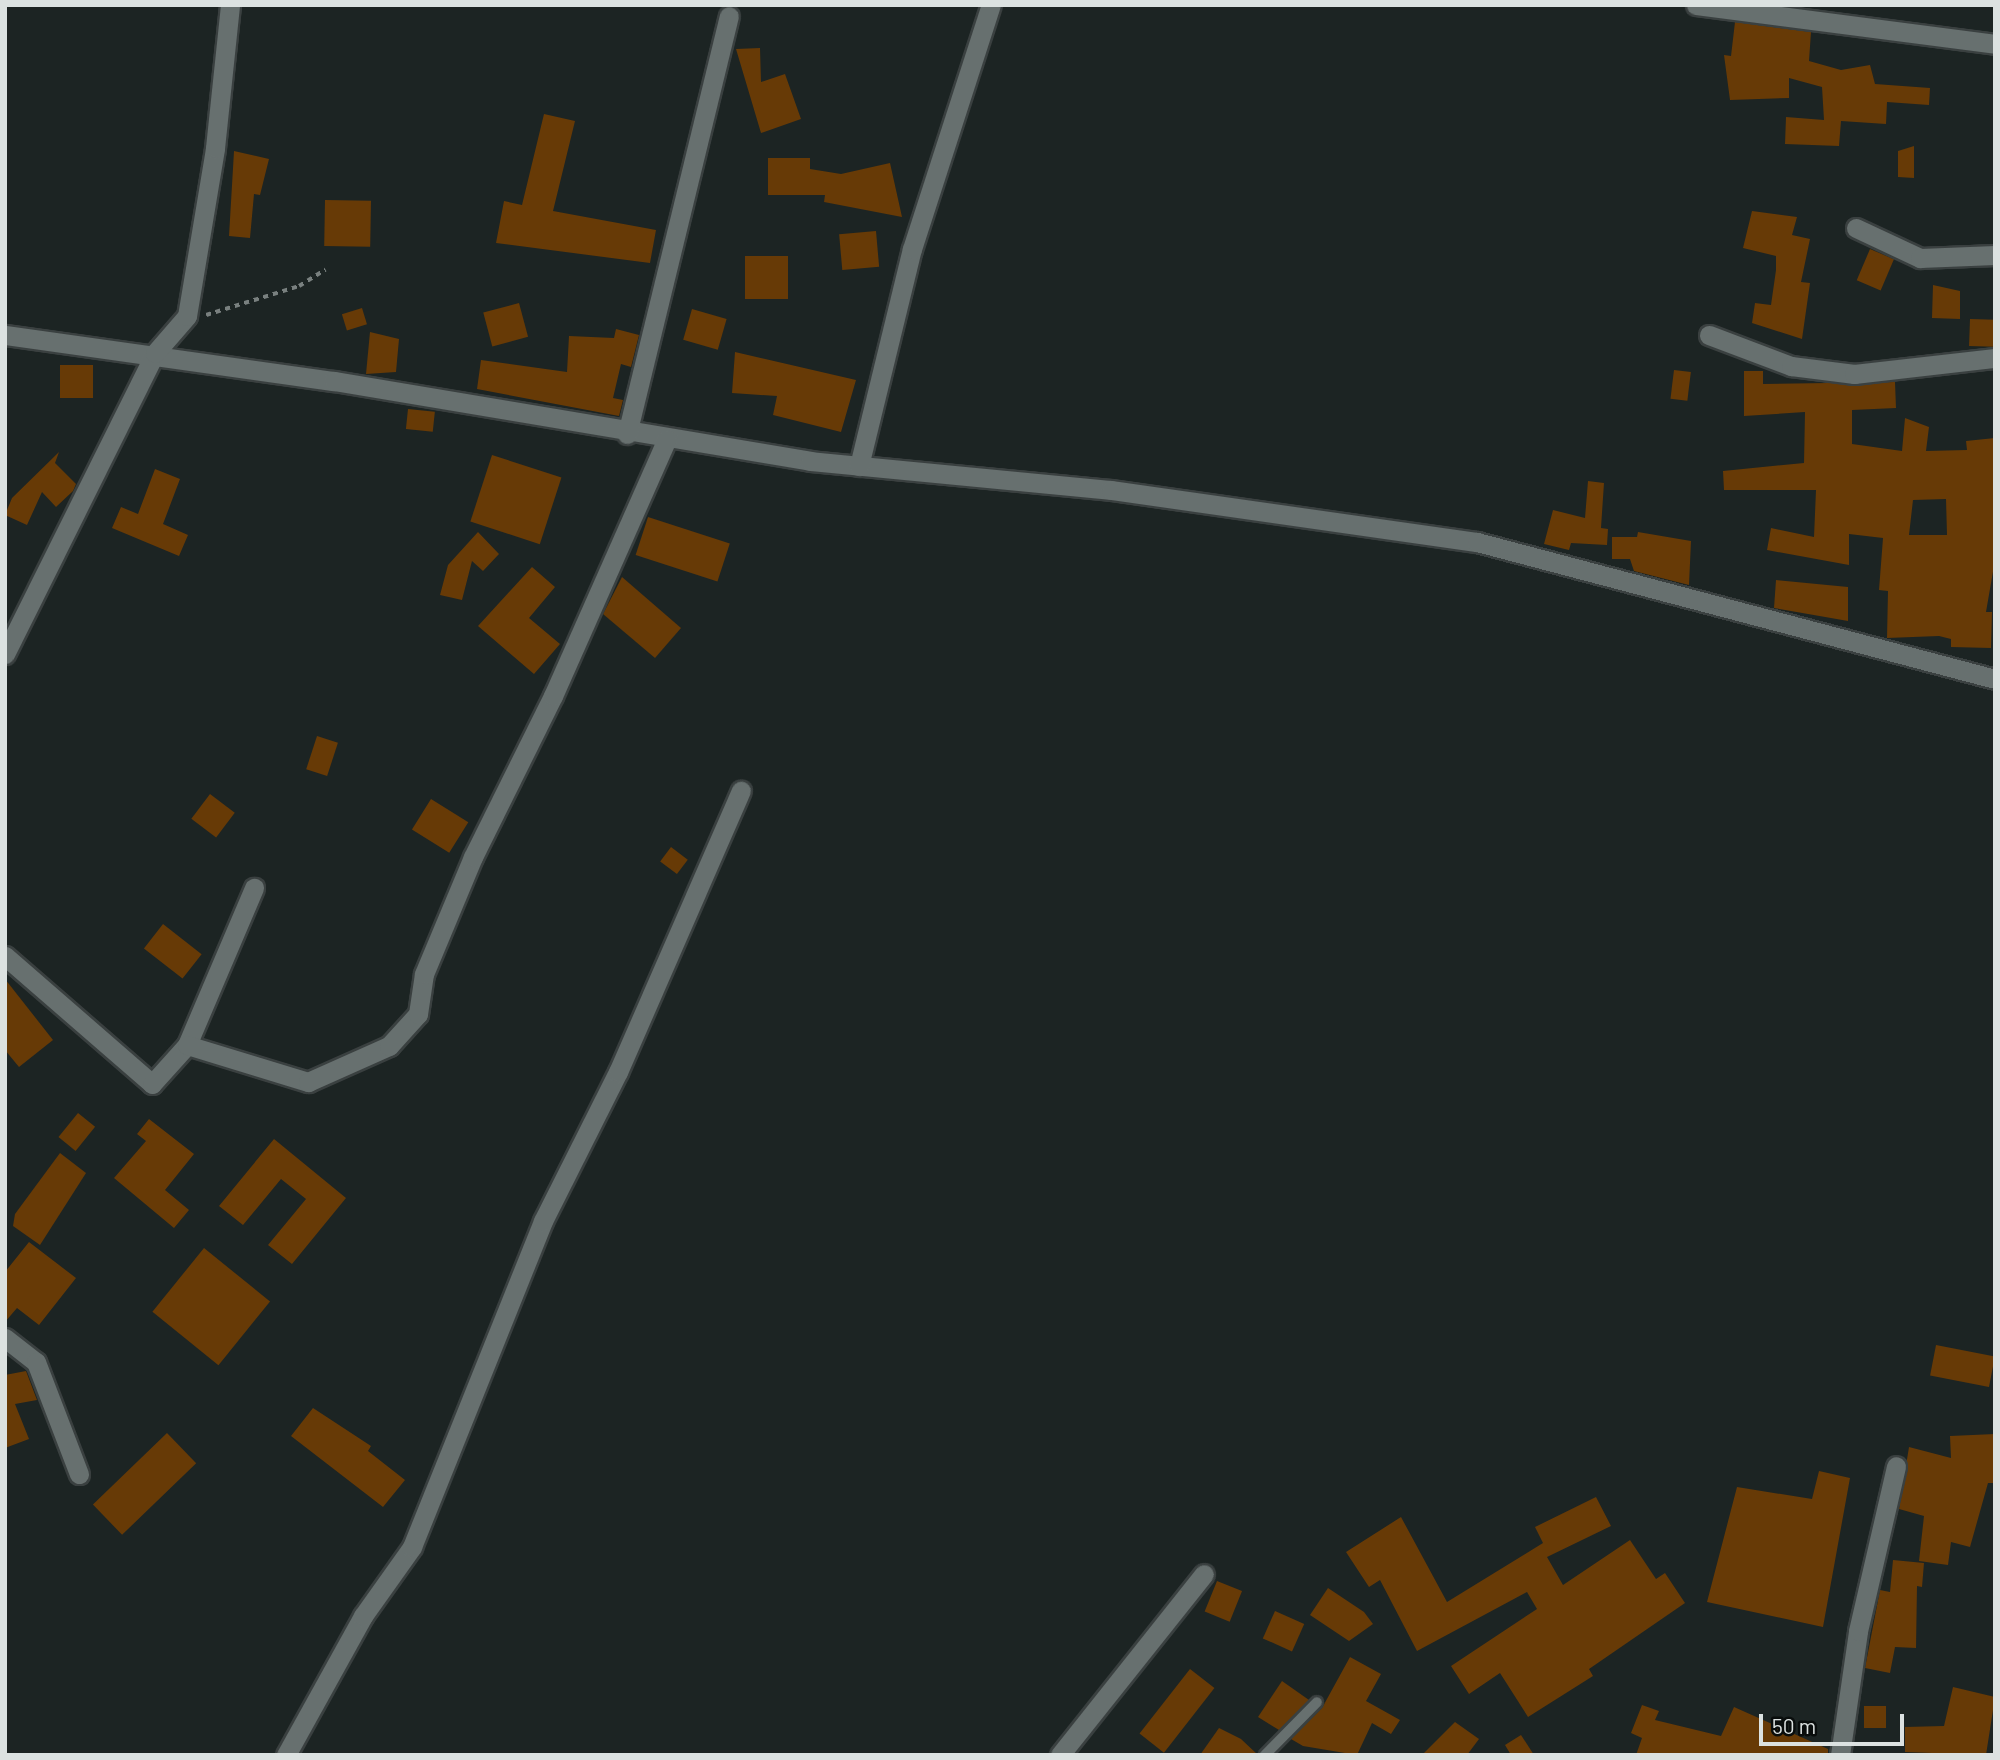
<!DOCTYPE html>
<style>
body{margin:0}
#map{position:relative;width:2000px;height:1760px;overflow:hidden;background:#1c2423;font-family:Barlow,sans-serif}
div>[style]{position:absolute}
.building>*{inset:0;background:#673a06;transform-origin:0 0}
.path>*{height:3.5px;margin-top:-1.75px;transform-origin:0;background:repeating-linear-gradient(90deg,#79807f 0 5px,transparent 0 10px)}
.roads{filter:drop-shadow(2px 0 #3a4040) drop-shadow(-2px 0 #3a4040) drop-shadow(0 2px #3a4040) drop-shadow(0 -2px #3a4040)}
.service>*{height:10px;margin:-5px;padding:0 5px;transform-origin:5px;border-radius:5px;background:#67706f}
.minor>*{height:19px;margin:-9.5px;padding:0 9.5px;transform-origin:9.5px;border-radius:9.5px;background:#67706f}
span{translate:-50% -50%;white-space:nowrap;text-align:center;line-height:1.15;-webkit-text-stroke:7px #090d0c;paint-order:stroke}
.frame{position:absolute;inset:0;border:7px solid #dce2e1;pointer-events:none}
.scale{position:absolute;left:1759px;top:1714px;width:145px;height:32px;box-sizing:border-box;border:4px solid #dce2e1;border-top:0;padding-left:9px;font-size:21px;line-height:24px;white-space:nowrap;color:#dce2e1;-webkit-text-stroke:5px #090d0c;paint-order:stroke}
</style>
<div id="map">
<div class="building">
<i style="clip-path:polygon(1735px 22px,1811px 32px,1809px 61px,1841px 70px,1870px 65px,1875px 84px,1930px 88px,1929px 105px,1887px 102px,1886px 124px,1841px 121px,1839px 146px,1785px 144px,1786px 117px,1824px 120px,1822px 87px,1789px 78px,1789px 98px,1730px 100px,1724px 55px,1731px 56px)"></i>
<i style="clip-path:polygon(760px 48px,761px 82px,785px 74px,801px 119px,761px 133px,736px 49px)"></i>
<i style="clip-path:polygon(544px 114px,575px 121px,553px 211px,656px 230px,650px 263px,496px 243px,504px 201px,522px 205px)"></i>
<i style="clip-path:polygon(1914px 146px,1914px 178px,1898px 177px,1898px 151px)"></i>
<i style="clip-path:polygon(234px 151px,269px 159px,260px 195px,254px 194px,250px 238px,229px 236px)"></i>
<i style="clip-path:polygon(768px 158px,810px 158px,810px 169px,841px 174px,890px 163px,902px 217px,824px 202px,825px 195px,768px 195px)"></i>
<i style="left:325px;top:200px;width:46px;height:46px;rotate:1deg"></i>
<i style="clip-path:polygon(1752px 211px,1797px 217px,1792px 235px,1810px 239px,1801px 282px,1810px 283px,1802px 339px,1752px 323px,1755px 303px,1771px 305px,1776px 270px,1776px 256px,1743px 248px)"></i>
<i style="left:876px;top:231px;width:36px;height:37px;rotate:85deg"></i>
<i style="left:1870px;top:249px;width:26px;height:34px;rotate:23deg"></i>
<i style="left:745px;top:256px;width:43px;height:43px"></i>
<i style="clip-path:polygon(1933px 285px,1960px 291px,1960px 319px,1932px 318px)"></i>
<i style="left:519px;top:303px;width:35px;height:37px;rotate:75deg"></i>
<i style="left:362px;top:308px;width:17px;height:21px;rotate:73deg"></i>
<i style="left:692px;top:309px;width:36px;height:32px;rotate:16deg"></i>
<i style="left:1970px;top:319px;width:25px;height:27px;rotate:2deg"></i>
<i style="clip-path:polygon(616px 329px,639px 335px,631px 367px,621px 364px,613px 398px,623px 400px,619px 416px,477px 389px,481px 360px,567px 372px,569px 336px,614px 338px)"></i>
<i style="clip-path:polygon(370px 332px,399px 339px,396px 372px,366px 374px)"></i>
<i style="clip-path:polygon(735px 352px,856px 380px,841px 432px,773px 415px,777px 396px,732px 393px)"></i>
<i style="left:60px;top:365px;width:33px;height:33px"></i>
<i style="left:1674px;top:370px;width:17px;height:29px;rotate:7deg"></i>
<i style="clip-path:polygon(evenodd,1744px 371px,1763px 371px,1763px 384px,1895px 382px,1896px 408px,1852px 410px,1852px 444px,1902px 451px,1905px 418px,1929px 427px,1926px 451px,1967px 450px,1966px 441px,1995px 438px,1995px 560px,1986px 612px,1992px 612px,1991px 648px,1951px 647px,1951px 639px,1939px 636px,1887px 638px,1888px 591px,1879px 590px,1883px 538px,1849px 534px,1849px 565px,1767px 550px,1771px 528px,1814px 537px,1816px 490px,1724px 490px,1723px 471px,1804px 463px,1805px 412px,1744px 416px,1744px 371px,1946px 499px,1947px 535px,1909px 535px,1913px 500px,1946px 499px)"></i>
<i style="left:408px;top:409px;width:27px;height:20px;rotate:6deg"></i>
<i style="clip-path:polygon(59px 452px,55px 463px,76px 484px,73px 491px,56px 507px,42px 492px,27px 525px,5px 515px,12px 498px)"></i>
<i style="left:492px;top:455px;width:73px;height:70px;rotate:18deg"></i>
<i style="clip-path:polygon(155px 469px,180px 479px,163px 524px,188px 535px,179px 556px,112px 528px,121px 507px,138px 514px)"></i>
<i style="clip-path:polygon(1588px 481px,1604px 483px,1601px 528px,1608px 529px,1607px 545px,1571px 543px,1569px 550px,1544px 544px,1553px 510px,1585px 518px)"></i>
<i style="left:648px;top:517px;width:86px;height:40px;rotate:18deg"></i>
<i style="clip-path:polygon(478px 532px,499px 554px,483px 571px,472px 561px,462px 600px,440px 595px,448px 565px)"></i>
<i style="clip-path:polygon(1638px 532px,1691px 541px,1689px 585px,1634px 571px,1630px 559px,1612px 559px,1612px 537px,1637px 537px)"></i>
<i style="clip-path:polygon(532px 567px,555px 587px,529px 618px,560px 644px,534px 674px,478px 626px)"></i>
<i style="clip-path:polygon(622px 577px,681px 628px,655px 658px,603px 614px)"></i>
<i style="clip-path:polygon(1776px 580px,1848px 587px,1848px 621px,1774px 608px)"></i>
<i style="left:317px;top:736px;width:22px;height:35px;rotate:18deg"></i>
<i style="left:210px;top:794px;width:31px;height:31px;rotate:37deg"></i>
<i style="left:431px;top:799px;width:44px;height:36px;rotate:32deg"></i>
<i style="left:671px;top:847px;width:21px;height:18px;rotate:37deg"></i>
<i style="left:163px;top:924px;width:49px;height:31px;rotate:38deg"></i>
<i style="clip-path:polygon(5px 979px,53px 1040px,19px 1067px,5px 1050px)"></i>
<i style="left:78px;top:1113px;width:22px;height:31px;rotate:39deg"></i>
<i style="clip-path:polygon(149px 1119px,194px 1154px,165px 1190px,189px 1210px,174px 1228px,114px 1178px,146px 1141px,137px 1134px)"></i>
<i style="clip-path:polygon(274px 1139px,346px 1198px,292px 1264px,268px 1245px,306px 1199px,281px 1179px,243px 1225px,219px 1206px)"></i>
<i style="clip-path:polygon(60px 1153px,86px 1173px,40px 1245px,13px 1226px,15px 1214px)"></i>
<i style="clip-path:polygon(29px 1242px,76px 1278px,39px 1325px,17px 1308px,5px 1322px,5px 1272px)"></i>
<i style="left:204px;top:1248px;width:85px;height:82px;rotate:39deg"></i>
<i style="left:1936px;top:1345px;width:60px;height:31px;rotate:11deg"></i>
<i style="clip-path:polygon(26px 1371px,37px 1400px,15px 1404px,29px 1439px,5px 1448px,5px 1375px)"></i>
<i style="clip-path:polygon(313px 1408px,371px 1446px,368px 1451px,405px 1480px,383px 1507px,291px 1436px)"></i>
<i style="left:167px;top:1433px;width:42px;height:103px;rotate:46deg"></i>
<i style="clip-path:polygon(1995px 1434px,1995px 1483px,1988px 1483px,1970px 1547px,1951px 1542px,1948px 1565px,1919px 1561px,1924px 1516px,1899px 1509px,1909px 1447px,1951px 1458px,1950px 1436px)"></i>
<i style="clip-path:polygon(1819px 1471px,1850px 1478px,1823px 1627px,1707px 1602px,1737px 1487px,1812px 1499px)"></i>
<i style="clip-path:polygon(1596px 1497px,1611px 1526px,1547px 1557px,1563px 1585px,1630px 1540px,1656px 1579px,1665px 1573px,1685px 1603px,1589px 1669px,1593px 1676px,1528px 1717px,1500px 1673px,1469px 1694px,1451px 1666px,1537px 1609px,1527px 1592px,1417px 1651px,1380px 1580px,1369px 1587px,1346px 1552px,1401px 1517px,1447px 1602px,1543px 1543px,1535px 1527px)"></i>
<i style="clip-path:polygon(1893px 1560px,1924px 1563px,1922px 1587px,1917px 1586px,1916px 1648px,1895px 1647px,1890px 1673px,1865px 1668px,1880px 1590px,1890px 1592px)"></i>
<i style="left:1217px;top:1581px;width:27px;height:33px;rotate:22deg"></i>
<i style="clip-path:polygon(1328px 1588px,1364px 1612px,1373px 1624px,1349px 1641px,1310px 1615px)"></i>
<i style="left:1275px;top:1611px;width:32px;height:30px;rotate:24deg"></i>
<i style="clip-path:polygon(1350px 1657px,1381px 1674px,1366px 1701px,1400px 1720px,1391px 1734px,1372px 1723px,1357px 1755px,1303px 1746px,1291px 1739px,1322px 1708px)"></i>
<i style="left:1190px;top:1669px;width:31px;height:82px;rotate:38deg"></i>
<i style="clip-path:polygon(1282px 1681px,1309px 1700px,1279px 1730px,1258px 1717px)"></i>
<i style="clip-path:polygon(1953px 1687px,1995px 1697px,1986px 1755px,1905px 1752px,1905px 1727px,1944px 1726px)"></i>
<i style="clip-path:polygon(1642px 1705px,1659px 1711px,1655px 1720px,1721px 1736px,1734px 1707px,1828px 1749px,1828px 1755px,1636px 1755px,1642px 1738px,1631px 1733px)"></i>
<i style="left:1886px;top:1706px;width:22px;height:22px;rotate:90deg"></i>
<i style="clip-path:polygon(1455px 1722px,1479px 1739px,1467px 1755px,1422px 1755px)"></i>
<i style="clip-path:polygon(1219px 1728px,1241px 1739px,1258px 1755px,1200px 1755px)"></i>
<i style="clip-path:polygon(1521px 1735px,1534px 1755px,1511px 1755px,1505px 1745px)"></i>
</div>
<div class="path">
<i style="left:206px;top:315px;width:97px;rotate:-17.3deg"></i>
<i style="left:299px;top:286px;width:31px;rotate:-32deg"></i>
</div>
<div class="roads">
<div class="service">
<i style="left:1265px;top:1755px;width:74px;rotate:-45.5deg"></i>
</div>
<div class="minor">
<i style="left:1696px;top:5px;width:302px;rotate:7.4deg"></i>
<i style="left:1856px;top:228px;width:71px;rotate:25.1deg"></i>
<i style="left:1920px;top:258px;width:75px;rotate:-2.3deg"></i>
<i style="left:5px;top:335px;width:332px;rotate:8deg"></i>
<i style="left:334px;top:381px;width:483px;rotate:9.5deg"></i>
<i style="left:810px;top:461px;width:302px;rotate:5.5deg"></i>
<i style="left:1111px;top:490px;width:370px;rotate:8.1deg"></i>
<i style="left:1477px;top:542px;width:536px;rotate:14.81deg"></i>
<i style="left:1709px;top:335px;width:88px;rotate:20.7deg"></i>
<i style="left:1791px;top:366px;width:64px;rotate:7.2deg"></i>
<i style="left:1854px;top:374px;width:142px;rotate:-6.5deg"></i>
<i style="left:627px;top:434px;width:430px;rotate:-76.3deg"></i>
<i style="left:859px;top:466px;width:223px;rotate:-76.3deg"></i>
<i style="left:912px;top:249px;width:256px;rotate:-72.1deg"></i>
<i style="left:5px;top:654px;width:336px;rotate:-63.5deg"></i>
<i style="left:155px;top:353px;width:49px;rotate:-49.1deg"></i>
<i style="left:187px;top:316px;width:170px;rotate:-80.5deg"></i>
<i style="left:215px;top:148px;width:144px;rotate:-84deg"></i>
<i style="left:5px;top:956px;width:195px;rotate:41deg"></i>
<i style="left:152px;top:1084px;width:52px;rotate:-48.1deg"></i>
<i style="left:187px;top:1045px;width:171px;rotate:-66.9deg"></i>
<i style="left:187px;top:1045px;width:127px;rotate:17deg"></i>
<i style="left:308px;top:1082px;width:89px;rotate:-24deg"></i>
<i style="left:389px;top:1046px;width:43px;rotate:-47.8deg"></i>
<i style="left:418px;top:1014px;width:40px;rotate:-81.5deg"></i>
<i style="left:424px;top:974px;width:127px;rotate:-67.3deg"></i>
<i style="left:473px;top:857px;width:180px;rotate:-63.6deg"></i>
<i style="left:553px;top:696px;width:281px;rotate:-66.1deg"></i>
<i style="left:5px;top:1338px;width:39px;rotate:38deg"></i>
<i style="left:36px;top:1362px;width:120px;rotate:69deg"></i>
<i style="left:286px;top:1755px;width:159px;rotate:-61deg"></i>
<i style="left:363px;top:1616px;width:85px;rotate:-54.6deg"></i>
<i style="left:412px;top:1547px;width:351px;rotate:-68.1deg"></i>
<i style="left:543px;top:1221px;width:167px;rotate:-63.3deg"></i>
<i style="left:618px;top:1072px;width:307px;rotate:-66.4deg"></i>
<i style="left:1060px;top:1755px;width:231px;rotate:-51.5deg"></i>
<i style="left:1840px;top:1755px;width:125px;rotate:-81.7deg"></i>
<i style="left:1858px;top:1631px;width:169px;rotate:-77deg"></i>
</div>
</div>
<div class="frame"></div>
<div class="scale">50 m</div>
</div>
